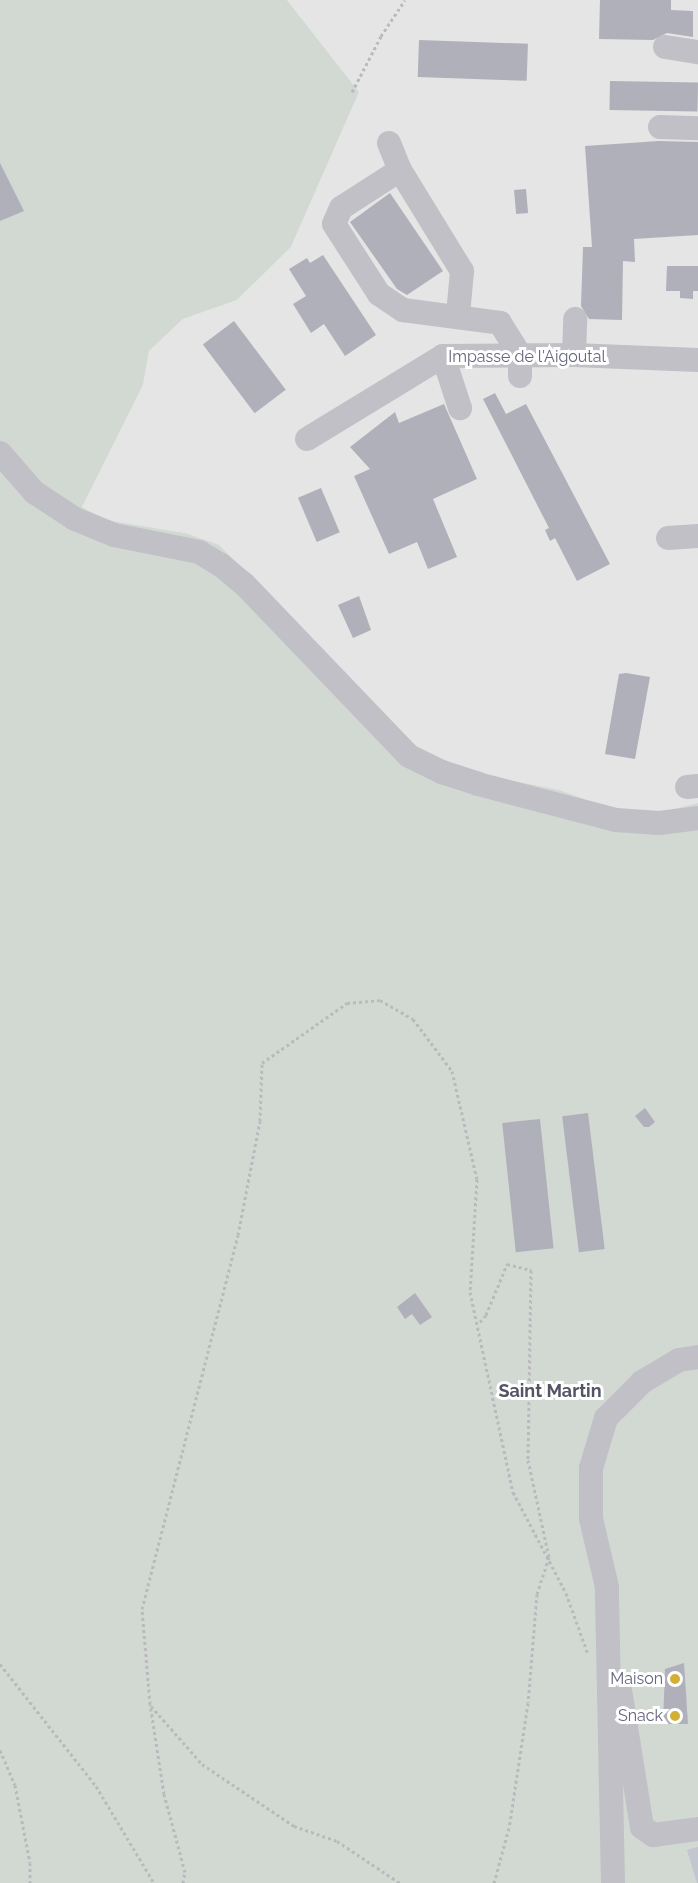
<!DOCTYPE html>
<style>
body{margin:0}
#map{position:relative;width:698px;height:1883px;overflow:hidden;background:#f3f4f1;font-family:Raleway,sans-serif}
div>[style]{position:absolute}
.built>*{inset:0;background:#e4e5e4}
.green>*{inset:0;background:#d1d9d2}
.water>*{inset:0;background:#c3c5cf}
.building>*{inset:0;background:#b0b0ba;transform-origin:0 0}
.path>*{height:3px;margin-top:-1.5px;transform-origin:0;background:repeating-linear-gradient(90deg,#bababe 0 3px,transparent 0 6px)}
.minor>*{height:24px;margin:-12px;padding:0 12px;transform-origin:12px;border-radius:12px;background:#c0c0c6}
.dots>*{width:16px;height:16px;translate:-50% -50%;box-sizing:border-box;border:3px solid #fff;border-radius:50%}
span{translate:-50% -50%;white-space:nowrap;text-align:center;line-height:1.15;-webkit-text-stroke:6px #fff;paint-order:stroke}
.street-label{font-size:16px;color:#66667f}
.poi-label{font-size:16px;color:#66667f}
.right{translate:-100% -50%;text-align:right}
.neighbourhood-label{font-size:18px;color:#535465;font-weight:700}
</style>
<div id="map">
<div class="built">
<i style="clip-path:polygon(287px 0,698px 0,698px 803px,662px 812px,615px 810px,558px 790px,450px 768px,419px 749px,185px 533px,106px 520px,82px 507px,143px 385px,149px 351px,183px 319px,237px 300px,291px 247px,359px 92px)"></i>
</div>
<div class="green">
<i style="clip-path:polygon(0 0,287px 0,359px 92px,291px 247px,237px 300px,183px 319px,149px 351px,143px 385px,82px 507px,106px 520px,185px 533px,219px 545px,419px 749px,450px 768px,559px 790px,615px 810px,661px 812px,698px 803px,698px 1883px,0 1883px)"></i>
</div>
<div class="water">
<i style="clip-path:polygon(698px 1847px,698px 1883px,697px 1883px,687px 1850px)"></i>
</div>
<div class="building">
<i style="clip-path:polygon(600px 0,671px 0,671px 10px,693px 11px,693px 37px,667px 33px,653px 40px,599px 39px)"></i>
<i style="left:419px;top:40px;width:109px;height:37px;rotate:2deg"></i>
<i style="left:610px;top:81px;width:88px;height:29px;rotate:1deg"></i>
<i style="clip-path:polygon(659px 141px,698px 142px,698px 235px,634px 239px,635px 262px,623px 261px,622px 320px,589px 319px,581px 306px,583px 247px,592px 247px,585px 146px)"></i>
<i style="clip-path:polygon(0 163px,24px 211px,0 221px)"></i>
<i style="left:526px;top:189px;width:24px;height:12px;rotate:85deg"></i>
<i style="clip-path:polygon(390px 193px,443px 271px,407px 295px,397px 289px,350px 222px)"></i>
<i style="clip-path:polygon(323px 255px,376px 335px,345px 356px,324px 324px,311px 333px,293px 304px,306px 296px,289px 269px,307px 258px,310px 263px)"></i>
<i style="clip-path:polygon(667px 266px,698px 266px,698px 291px,693px 291px,693px 299px,680px 298px,680px 291px,666px 291px)"></i>
<i style="left:234px;top:321px;width:86px;height:39px;rotate:53deg"></i>
<i style="clip-path:polygon(495px 393px,506px 414px,526px 404px,610px 564px,577px 581px,555px 538px,550px 541px,545px 530px,549px 528px,483px 399px)"></i>
<i style="clip-path:polygon(444px 404px,477px 479px,433px 499px,457px 557px,428px 569px,417px 542px,389px 554px,354px 476px,370px 469px,350px 447px,395px 412px,399px 423px)"></i>
<i style="left:321px;top:488px;width:48px;height:25px;rotate:67deg"></i>
<i style="clip-path:polygon(359px 596px,371px 630px,353px 638px,338px 605px)"></i>
<i style="clip-path:polygon(626px 673px,650px 677px,635px 759px,605px 754px,619px 674px)"></i>
<i style="clip-path:polygon(645px 1108px,655px 1122px,649px 1127px,644px 1127px,635px 1116px)"></i>
<i style="left:588px;top:1113px;width:137px;height:26px;rotate:83deg"></i>
<i style="left:540px;top:1119px;width:130px;height:38px;rotate:84deg"></i>
<i style="clip-path:polygon(415px 1293px,432px 1317px,420px 1325px,412px 1314px,405px 1319px,397px 1307px)"></i>
<i style="clip-path:polygon(684px 1663px,688px 1724px,663px 1724px,665px 1669px)"></i>
</div>
<div class="path">
<i style="left:352px;top:92px;width:63px;rotate:-62.6deg"></i>
<i style="left:381px;top:36px;width:43px;rotate:-56.3deg"></i>
<i style="left:480px;top:1322px;width:9px;rotate:-49deg"></i>
<i style="left:486px;top:1315px;width:55px;rotate:-67.6deg"></i>
<i style="left:507px;top:1264px;width:25px;rotate:14deg"></i>
<i style="left:531px;top:1270px;width:190px;rotate:90.9deg"></i>
<i style="left:528px;top:1460px;width:99px;rotate:77.8deg"></i>
<i style="left:549px;top:1557px;width:39px;rotate:108deg"></i>
<i style="left:537px;top:1594px;width:109px;rotate:94.7deg"></i>
<i style="left:528px;top:1703px;width:126px;rotate:98.6deg"></i>
<i style="left:509px;top:1828px;width:57px;rotate:105.3deg"></i>
<i style="left:0;top:1664px;width:155px;rotate:51.8deg"></i>
<i style="left:96px;top:1786px;width:113px;rotate:59.1deg"></i>
<i style="left:151px;top:1706px;width:77px;rotate:48.7deg"></i>
<i style="left:202px;top:1764px;width:111px;rotate:34deg"></i>
<i style="left:294px;top:1826px;width:46px;rotate:19.2deg"></i>
<i style="left:337px;top:1841px;width:76px;rotate:33.7deg"></i>
<i style="left:0;top:1750px;width:38px;rotate:67deg"></i>
<i style="left:15px;top:1785px;width:79px;rotate:79.1deg"></i>
<i style="left:30px;top:1863px;width:20px;rotate:90deg"></i>
<i style="left:183px;top:1883px;width:11px;rotate:-80deg"></i>
<i style="left:185px;top:1872px;width:81px;rotate:-105.1deg"></i>
<i style="left:164px;top:1794px;width:91px;rotate:-98.8deg"></i>
<i style="left:150px;top:1704px;width:95px;rotate:-94.8deg"></i>
<i style="left:142px;top:1609px;width:386px;rotate:-75.6deg"></i>
<i style="left:238px;top:1235px;width:116px;rotate:-79.1deg"></i>
<i style="left:260px;top:1121px;width:58px;rotate:-88deg"></i>
<i style="left:262px;top:1063px;width:104px;rotate:-35.2deg"></i>
<i style="left:347px;top:1003px;width:33px;rotate:-5deg"></i>
<i style="left:380px;top:1000px;width:38px;rotate:30deg"></i>
<i style="left:413px;top:1019px;width:65px;rotate:53.1deg"></i>
<i style="left:452px;top:1071px;width:111px;rotate:77deg"></i>
<i style="left:477px;top:1179px;width:113px;rotate:93.5deg"></i>
<i style="left:470px;top:1292px;width:205px;rotate:77.9deg"></i>
<i style="left:513px;top:1492px;width:114px;rotate:62.3deg"></i>
<i style="left:566px;top:1593px;width:65px;rotate:70.2deg"></i>
</div>
<div class="minor">
<i style="left:665px;top:47px;width:33px;rotate:9deg"></i>
<i style="left:660px;top:127px;width:38px;rotate:2deg"></i>
<i style="left:389px;top:143px;width:29px;rotate:68deg"></i>
<i style="left:400px;top:170px;width:119px;rotate:58.5deg"></i>
<i style="left:462px;top:271px;width:44px;rotate:95.2deg"></i>
<i style="left:400px;top:170px;width:70px;rotate:147.2deg"></i>
<i style="left:341px;top:208px;width:17px;rotate:114deg"></i>
<i style="left:334px;top:224px;width:83px;rotate:57.3deg"></i>
<i style="left:379px;top:294px;width:29px;rotate:34deg"></i>
<i style="left:403px;top:310px;width:98px;rotate:7.6deg"></i>
<i style="left:500px;top:323px;width:38px;rotate:58deg"></i>
<i style="left:520px;top:355px;width:21px;rotate:90deg"></i>
<i style="left:574px;top:355px;width:36px;rotate:-88deg"></i>
<i style="left:443px;top:356px;width:55px;rotate:71.9deg"></i>
<i style="left:307px;top:439px;width:159px;rotate:-31.4deg"></i>
<i style="left:443px;top:356px;width:131px;rotate:-0.4deg"></i>
<i style="left:574px;top:355px;width:124px;rotate:2.3deg"></i>
<i style="left:0;top:453px;width:52px;rotate:48.9deg"></i>
<i style="left:34px;top:492px;width:49px;rotate:33.4deg"></i>
<i style="left:75px;top:519px;width:42px;rotate:22.3deg"></i>
<i style="left:114px;top:535px;width:87px;rotate:11.3deg"></i>
<i style="left:199px;top:552px;width:26px;rotate:31deg"></i>
<i style="left:221px;top:565px;width:30px;rotate:40deg"></i>
<i style="left:244px;top:584px;width:238px;rotate:46.2deg"></i>
<i style="left:409px;top:756px;width:37px;rotate:26deg"></i>
<i style="left:442px;top:772px;width:38px;rotate:18deg"></i>
<i style="left:478px;top:784px;width:143px;rotate:14.6deg"></i>
<i style="left:616px;top:820px;width:43px;rotate:4deg"></i>
<i style="left:659px;top:823px;width:39px;rotate:-7deg"></i>
<i style="left:668px;top:538px;width:30px;rotate:-4deg"></i>
<i style="left:687px;top:787px;width:11px;rotate:-5deg"></i>
<i style="left:620px;top:1690px;width:139px;rotate:80.9deg"></i>
<i style="left:642px;top:1827px;width:14px;rotate:36deg"></i>
<i style="left:653px;top:1835px;width:45px;rotate:-7.6deg"></i>
<i style="left:613px;top:1883px;width:296px;rotate:-91.2deg"></i>
<i style="left:607px;top:1587px;width:70px;rotate:-103.2deg"></i>
<i style="left:591px;top:1519px;width:51px;rotate:-90deg"></i>
<i style="left:591px;top:1468px;width:52px;rotate:-73.3deg"></i>
<i style="left:606px;top:1418px;width:51px;rotate:-45deg"></i>
<i style="left:642px;top:1382px;width:43px;rotate:-30.7deg"></i>
<i style="left:679px;top:1360px;width:19px;rotate:-9deg"></i>
</div>
<div class="dots">
<i style="left:675px;top:1679px;background:#d3af33"></i>
<i style="left:675px;top:1716px;background:#d3af33"></i>
</div>
<div class="street-label">
<span style="left:527px;top:357px">Impasse de l'Aigoutal</span>
</div>
<div class="poi-label">
<span class="right" style="left:663px;top:1679px">Maison</span>
<span class="right" style="left:663px;top:1716px">Snack</span>
</div>
<div class="neighbourhood-label">
<span style="left:550px;top:1391px">Saint Martin</span>
</div>
</div>
